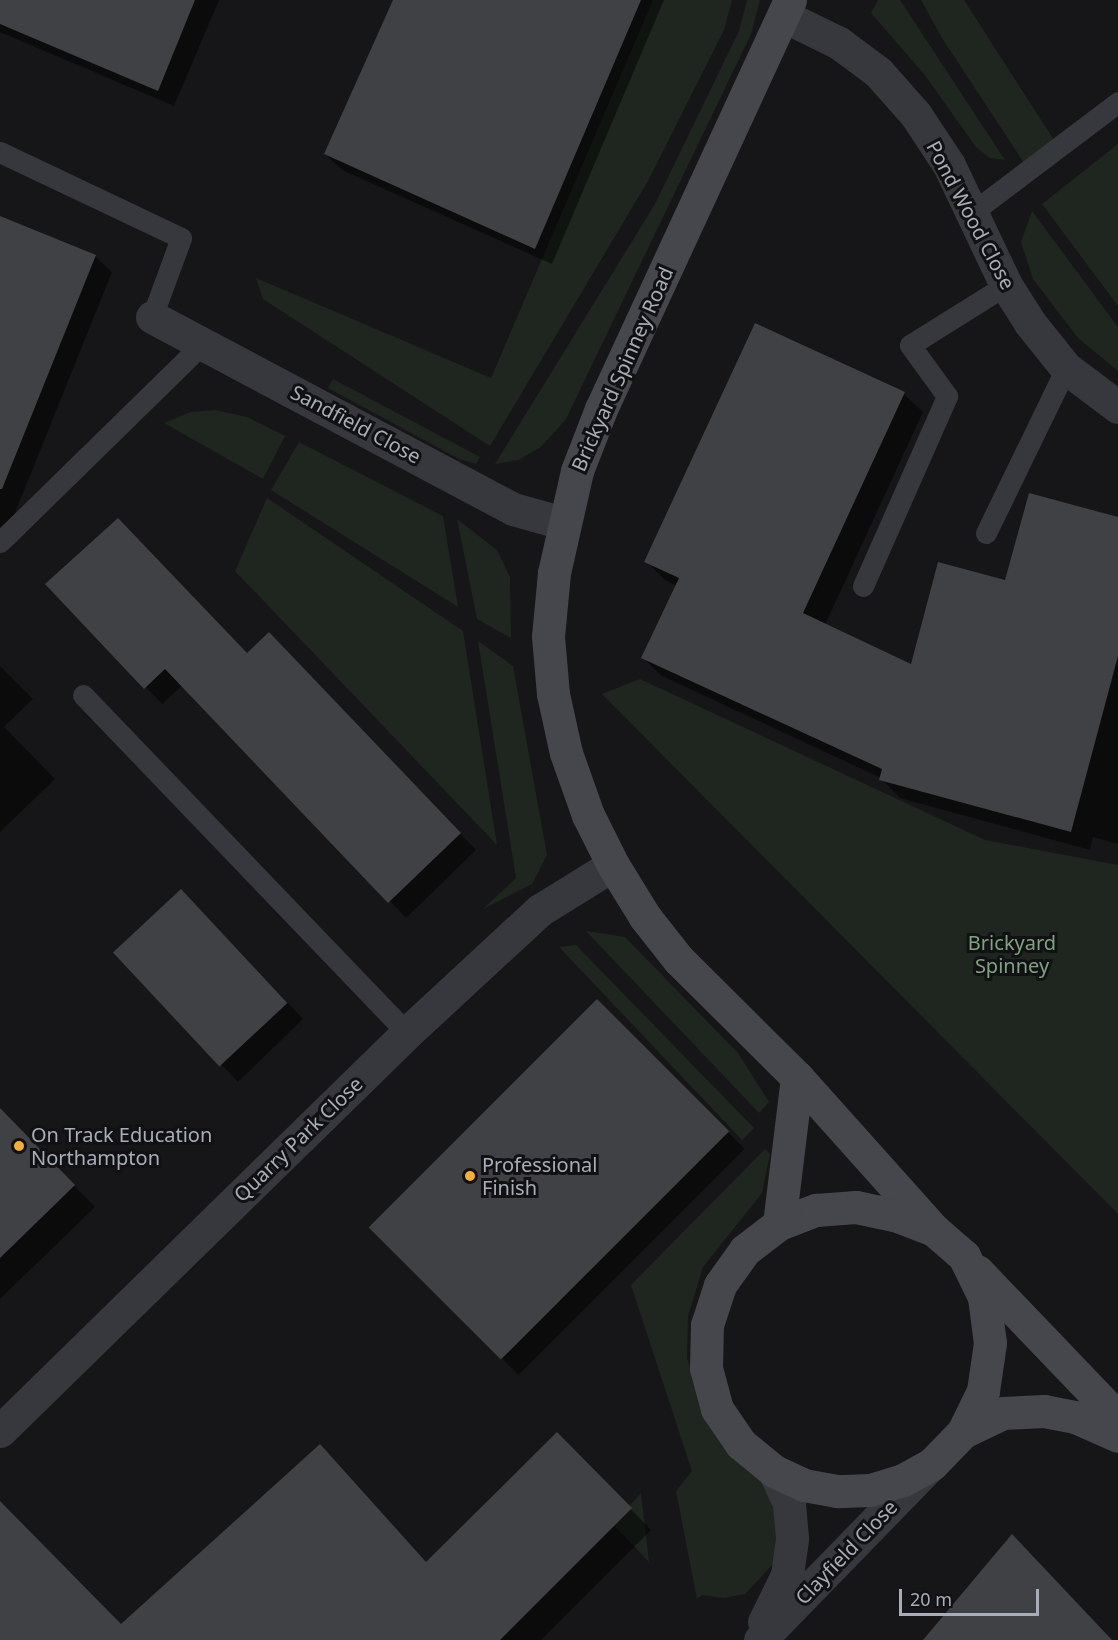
<!DOCTYPE html>
<style>
body{margin:0}
#map{position:relative;width:1118px;height:1640px;overflow:hidden;background:#161618;font-family:"Noto Sans",sans-serif}
div>[style]{position:absolute}
.green>*{inset:0;background:#1e261f}
.shadow>*{inset:0;background:#0007;transform-origin:0 0}
.building>*{inset:0;background:#404145;transform-origin:0 0}
.lane>*{height:21px;margin:-10.5px;padding:0 10.5px;transform-origin:10.5px;border-radius:10.5px;background:#37383d}
.street>*{height:33px;margin:-16.5px;padding:0 16.5px;transform-origin:16.5px;border-radius:16.5px;background:#37383d}
.secondary>*{height:33px;margin:-16.5px;padding:0 16.5px;transform-origin:16.5px;border-radius:16.5px;background:#45474d}
.dots>*{width:16px;height:16px;translate:-50% -50%;box-sizing:border-box;border:3px solid #111113;border-radius:50%}
span{translate:-50% -50%;white-space:nowrap;text-align:center;line-height:1.15;-webkit-text-stroke:6px #111113;paint-order:stroke}
.street-label{font-size:20px;color:#a8adb8}
.park-label{font-size:20px;color:#7fa381}
.poi-label{font-size:20px;color:#a8adb8}
.left{translate:0 -50%;text-align:left}
.scale{position:absolute;left:899px;top:1589px;width:140px;height:27px;box-sizing:border-box;border:3px solid #a8adb8;border-top:0;padding-left:8px;font-size:18px;line-height:21px;white-space:nowrap;color:#a8adb8;-webkit-text-stroke:4px #111113;paint-order:stroke}
</style>
<div id="map">
<div class="green">
<i style="clip-path:polygon(653px 0,732px 0,724px 30px,648px 181px,490px 446px,263px 299px,256px 278px,491px 378px)"></i>
<i style="clip-path:polygon(747px 0,760px 0,751px 34px,566px 419px,541px 447px,518px 460px,495px 464px,655px 204px,739px 31px)"></i>
<i style="clip-path:polygon(878px 0,900px 0,1005px 160px,990px 158px,976px 147px,924px 74px,871px 13px)"></i>
<i style="clip-path:polygon(921px 0,964px 0,1054px 140px,1024px 163px,942px 38px)"></i>
<i style="clip-path:polygon(1118px 144px,1118px 306px,1042px 204px)"></i>
<i style="clip-path:polygon(1032px 211px,1118px 327px,1118px 371px,1078px 338px,1033px 279px,1021px 242px)"></i>
<i style="clip-path:polygon(333px 379px,480px 457px,476px 464px,459px 459px,328px 388px)"></i>
<i style="clip-path:polygon(215px 410px,247px 417px,285px 436px,263px 479px,164px 423px,191px 412px)"></i>
<i style="clip-path:polygon(299px 442px,443px 516px,458px 607px,271px 490px)"></i>
<i style="clip-path:polygon(267px 498px,463px 631px,497px 845px,235px 571px)"></i>
<i style="clip-path:polygon(457px 519px,497px 550px,510px 577px,511px 638px,477px 619px)"></i>
<i style="clip-path:polygon(478px 641px,513px 666px,547px 855px,532px 884px,483px 909px,516px 878px)"></i>
<i style="clip-path:polygon(640px 679px,985px 840px,1118px 865px,1118px 1214px,602px 694px)"></i>
<i style="clip-path:polygon(586px 931px,625px 937px,738px 1053px,769px 1102px,759px 1113px)"></i>
<i style="clip-path:polygon(576px 945px,754px 1128px,742px 1140px,559px 947px)"></i>
<i style="clip-path:polygon(765px 1149px,770px 1154px,762px 1193px,703px 1267px,688px 1316px,687px 1358px,701px 1403px,770px 1485px,781px 1513px,774px 1563px,745px 1594px,724px 1598px,702px 1595px,697px 1599px,676px 1491px,692px 1471px,631px 1285px)"></i>
<i style="clip-path:polygon(641px 1493px,649px 1562px,613px 1524px)"></i>
</div>
<div class="shadow">
<i style="clip-path:polygon(0 0,219px 0,174px 106px,0 32px)"></i>
<i style="clip-path:polygon(394px 0,664px 0,552px 264px,342px 170px,325px 154px)"></i>
<i style="clip-path:polygon(0 217px,95px 256px,112px 272px,0 550px)"></i>
<i style="clip-path:polygon(904px 394px,923px 412px,825px 625px,912px 666px,1006px 582px,1118px 519px,1118px 844px,1093px 837px,1090px 850px,900px 798px,881px 778px,662px 676px,643px 658px,677px 586px,665px 580px,646px 561px)"></i>
<i style="clip-path:polygon(48px 584px,247px 655px,285px 650px,476px 850px,406px 918px,183px 685px,162px 704px)"></i>
<i style="clip-path:polygon(0 666px,33px 699px,4px 727px,55px 779px,0 832px)"></i>
<i style="clip-path:polygon(198px 908px,303px 1019px,238px 1082px,116px 954px)"></i>
<i style="left:597px;top:1001px;width:209px;height:320px;rotate:45deg"></i>
<i style="clip-path:polygon(0 1109px,95px 1207px,0 1299px)"></i>
<i style="clip-path:polygon(557px 1434px,651px 1530px,541px 1640px,0 1640px,0 1503px,121px 1626px,427px 1563px)"></i>
</div>
<div class="building">
<i style="clip-path:polygon(0 0,195px 0,158px 91px,0 24px)"></i>
<i style="clip-path:polygon(393px 0,641px 0,535px 249px,324px 154px)"></i>
<i style="clip-path:polygon(0 216px,96px 255px,2px 489px,0 489px)"></i>
<i style="clip-path:polygon(755px 323px,905px 392px,803px 613px,911px 664px,938px 562px,1005px 580px,1029px 493px,1118px 517px,1118px 656px,1071px 832px,879px 780px,882px 769px,641px 658px,679px 578px,644px 562px)"></i>
<i style="clip-path:polygon(118px 518px,247px 653px,269px 632px,461px 833px,388px 903px,165px 669px,144px 689px,45px 584px)"></i>
<i style="left:181px;top:889px;width:156px;height:93px;rotate:47deg"></i>
<i style="left:597px;top:999px;width:187px;height:323px;rotate:45deg"></i>
<i style="clip-path:polygon(0 1108px,75px 1185px,0 1258px)"></i>
<i style="clip-path:polygon(557px 1432px,632px 1508px,500px 1640px,0 1640px,0 1501px,121px 1624px,320px 1444px,426px 1562px)"></i>
<i style="clip-path:polygon(1012px 1534px,1112px 1640px,923px 1640px)"></i>
</div>
<div class="lane">
<i style="left:0;top:152px;width:200px;rotate:25.4deg"></i>
<i style="left:181px;top:238px;width:84px;rotate:110.2deg"></i>
<i style="left:974px;top:211px;width:181px;rotate:-37.1deg"></i>
<i style="left:986px;top:533px;width:183px;rotate:-64.1deg"></i>
<i style="left:0;top:542px;width:286px;rotate:-44.4deg"></i>
<i style="left:863px;top:586px;width:208px;rotate:-66.1deg"></i>
<i style="left:947px;top:396px;width:63px;rotate:-126deg"></i>
<i style="left:910px;top:345px;width:113px;rotate:-32deg"></i>
<i style="left:83px;top:695px;width:468px;rotate:46.2deg"></i>
</div>
<div class="street">
<i style="left:784px;top:16px;width:61px;rotate:26.1deg"></i>
<i style="left:839px;top:43px;width:49px;rotate:36.6deg"></i>
<i style="left:878px;top:72px;width:57px;rotate:48.5deg"></i>
<i style="left:916px;top:115px;width:60px;rotate:56.6deg"></i>
<i style="left:949px;top:165px;width:133px;rotate:64.6deg"></i>
<i style="left:1006px;top:285px;width:45px;rotate:57.7deg"></i>
<i style="left:1030px;top:323px;width:58px;rotate:51.3deg"></i>
<i style="left:1066px;top:368px;width:65px;rotate:36.9deg"></i>
<i style="left:152px;top:317px;width:409px;rotate:28deg"></i>
<i style="left:513px;top:509px;width:52px;rotate:15.6deg"></i>
<i style="left:0;top:1431px;width:569px;rotate:-44.36deg"></i>
<i style="left:407px;top:1033px;width:181px;rotate:-42.8deg"></i>
<i style="left:540px;top:910px;width:86px;rotate:-31.7deg"></i>
<i style="left:764px;top:1622px;width:52px;rotate:-63.9deg"></i>
<i style="left:787px;top:1575px;width:37px;rotate:-82deg"></i>
<i style="left:792px;top:1538px;width:35px;rotate:-95deg"></i>
<i style="left:789px;top:1503px;width:35px;rotate:-115deg"></i>
<i style="left:760px;top:1640px;width:241px;rotate:-45.8deg"></i>
</div>
<div class="secondary">
<i style="left:790px;top:0;width:451px;rotate:114.8deg"></i>
<i style="left:601px;top:409px;width:66px;rotate:111.2deg"></i>
<i style="left:577px;top:471px;width:105px;rotate:102.7deg"></i>
<i style="left:554px;top:573px;width:63px;rotate:95.4deg"></i>
<i style="left:548px;top:636px;width:58px;rotate:85.1deg"></i>
<i style="left:553px;top:694px;width:60px;rotate:77.6deg"></i>
<i style="left:566px;top:753px;width:66px;rotate:70.5deg"></i>
<i style="left:588px;top:815px;width:56px;rotate:63.4deg"></i>
<i style="left:613px;top:865px;width:61px;rotate:58.4deg"></i>
<i style="left:645px;top:917px;width:55px;rotate:51.7deg"></i>
<i style="left:679px;top:960px;width:166px;rotate:44.8deg"></i>
<i style="left:797px;top:1077px;width:205px;rotate:48.2deg"></i>
<i style="left:856px;top:1207px;width:40px;rotate:12deg"></i>
<i style="left:895px;top:1215px;width:42px;rotate:21deg"></i>
<i style="left:934px;top:1230px;width:40px;rotate:41deg"></i>
<i style="left:964px;top:1256px;width:46px;rotate:64deg"></i>
<i style="left:984px;top:1297px;width:46px;rotate:82.6deg"></i>
<i style="left:990px;top:1343px;width:49px;rotate:98.3deg"></i>
<i style="left:983px;top:1391px;width:46px;rotate:116deg"></i>
<i style="left:963px;top:1432px;width:45px;rotate:134.1deg"></i>
<i style="left:932px;top:1464px;width:33px;rotate:151deg"></i>
<i style="left:903px;top:1480px;width:34px;rotate:163deg"></i>
<i style="left:870px;top:1490px;width:33px;rotate:178deg"></i>
<i style="left:837px;top:1491px;width:34px;rotate:-170deg"></i>
<i style="left:804px;top:1485px;width:33px;rotate:-155deg"></i>
<i style="left:774px;top:1471px;width:43px;rotate:-140.7deg"></i>
<i style="left:741px;top:1444px;width:42px;rotate:-124.4deg"></i>
<i style="left:717px;top:1409px;width:42px;rotate:-105deg"></i>
<i style="left:706px;top:1368px;width:43px;rotate:-88.7deg"></i>
<i style="left:707px;top:1325px;width:42px;rotate:-72deg"></i>
<i style="left:720px;top:1285px;width:43px;rotate:-54.5deg"></i>
<i style="left:745px;top:1250px;width:43px;rotate:-37.4deg"></i>
<i style="left:779px;top:1224px;width:40px;rotate:-21deg"></i>
<i style="left:816px;top:1210px;width:40px;rotate:-4.3deg"></i>
<i style="left:779px;top:1224px;width:148px;rotate:-83deg"></i>
<i style="left:977px;top:1271px;width:204px;rotate:46.2deg"></i>
<i style="left:963px;top:1432px;width:44px;rotate:-25.4deg"></i>
<i style="left:1003px;top:1413px;width:41px;rotate:-2.8deg"></i>
<i style="left:1044px;top:1411px;width:32px;rotate:11deg"></i>
<i style="left:1075px;top:1417px;width:47px;rotate:23.8deg"></i>
</div>
<div class="dots">
<i style="left:19px;top:1146px;background:#f2b134"></i>
<i style="left:470px;top:1176px;background:#f2b134"></i>
</div>
<div class="street-label">
<span style="left:971px;top:215px;rotate:62deg">Pond Wood Close</span>
<span style="left:622px;top:369px;rotate:-66deg">Brickyard Spinney Road</span>
<span style="left:356px;top:424px;rotate:28deg">Sandfield Close</span>
<span style="left:298px;top:1139px;rotate:-44deg">Quarry Park Close</span>
<span style="left:846px;top:1552px;rotate:-46deg">Clayfield Close</span>
</div>
<div class="park-label">
<span style="left:1012px;top:954px">Brickyard<br>Spinney</span>
</div>
<div class="poi-label">
<span class="left" style="left:31px;top:1146px">On Track Education<br>Northampton</span>
<span class="left" style="left:482px;top:1176px">Professional<br>Finish</span>
</div>
<div class="scale">20 m</div>
</div>
